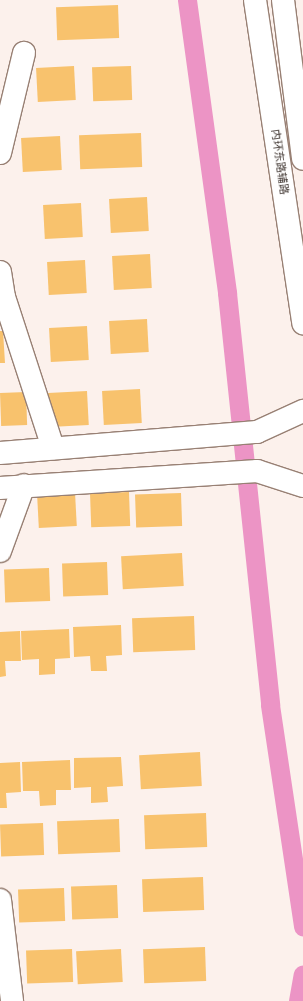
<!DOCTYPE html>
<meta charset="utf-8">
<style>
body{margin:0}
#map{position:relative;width:303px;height:1001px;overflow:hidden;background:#fcf1ec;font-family:"Nunito Sans","Noto Sans SC",sans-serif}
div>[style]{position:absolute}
.canal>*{height:19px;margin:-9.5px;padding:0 9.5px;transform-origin:9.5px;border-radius:9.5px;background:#ec94c5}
.building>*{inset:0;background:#f8c26d;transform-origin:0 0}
.roads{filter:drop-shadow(1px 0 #988074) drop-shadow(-1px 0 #988074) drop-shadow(0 1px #988074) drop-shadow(0 -1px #988074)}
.minor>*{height:22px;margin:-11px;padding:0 11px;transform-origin:11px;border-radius:11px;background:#fff}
.major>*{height:22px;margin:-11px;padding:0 11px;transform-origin:11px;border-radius:11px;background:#fff}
.highway>*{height:22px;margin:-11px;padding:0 11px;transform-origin:11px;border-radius:11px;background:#fff}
span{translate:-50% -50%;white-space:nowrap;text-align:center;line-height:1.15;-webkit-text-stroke:3px #fff;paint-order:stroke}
.street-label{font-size:11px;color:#3c322d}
</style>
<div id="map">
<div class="canal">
<i style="left:187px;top:0;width:296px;rotate:82.2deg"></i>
<i style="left:227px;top:293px;width:414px;rotate:84deg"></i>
<i style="left:270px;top:705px;width:224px;rotate:81.5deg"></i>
<i style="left:298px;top:1001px;width:27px;rotate:-80deg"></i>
</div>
<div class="building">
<i style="left:118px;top:5px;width:33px;height:62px;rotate:88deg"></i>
<i style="left:74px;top:66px;width:34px;height:38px;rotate:87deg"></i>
<i style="left:131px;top:66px;width:34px;height:39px;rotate:88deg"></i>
<i style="left:141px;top:133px;width:34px;height:62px;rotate:88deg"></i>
<i style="left:60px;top:136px;width:34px;height:39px;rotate:87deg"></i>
<i style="left:147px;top:197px;width:34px;height:38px;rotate:87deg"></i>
<i style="left:81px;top:203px;width:34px;height:38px;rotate:87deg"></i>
<i style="left:150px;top:254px;width:34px;height:38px;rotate:87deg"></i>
<i style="left:85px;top:260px;width:33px;height:38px;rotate:87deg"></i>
<i style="left:147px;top:319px;width:33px;height:38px;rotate:87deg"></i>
<i style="left:87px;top:326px;width:34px;height:38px;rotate:87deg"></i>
<i style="clip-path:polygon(0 331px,3px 331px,5px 363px,0 363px)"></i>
<i style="left:140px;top:389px;width:34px;height:38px;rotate:87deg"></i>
<i style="left:87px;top:391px;width:34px;height:39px;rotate:87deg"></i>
<i style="left:26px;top:392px;width:33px;height:26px;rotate:88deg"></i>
<i style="left:75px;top:492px;width:34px;height:38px;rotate:87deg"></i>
<i style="left:129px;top:492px;width:34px;height:39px;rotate:88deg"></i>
<i style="left:181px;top:493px;width:33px;height:46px;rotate:88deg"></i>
<i style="left:182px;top:553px;width:33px;height:61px;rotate:87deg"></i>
<i style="left:107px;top:562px;width:33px;height:45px;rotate:88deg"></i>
<i style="left:49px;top:568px;width:33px;height:45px;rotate:88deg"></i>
<i style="left:194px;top:616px;width:34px;height:62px;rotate:88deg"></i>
<i style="clip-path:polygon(121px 625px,122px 655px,106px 656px,107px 671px,91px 671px,90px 656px,74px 657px,73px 627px)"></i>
<i style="clip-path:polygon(69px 629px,70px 658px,55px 659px,55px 674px,39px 675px,39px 659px,22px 660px,21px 631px)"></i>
<i style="clip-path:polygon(20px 631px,21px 661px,5px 661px,6px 676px,0 677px,0 632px)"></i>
<i style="left:200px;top:752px;width:34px;height:61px;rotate:87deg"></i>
<i style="clip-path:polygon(121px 757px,123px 786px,107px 787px,108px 802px,91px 803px,91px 787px,74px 788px,74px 758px)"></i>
<i style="clip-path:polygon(70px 760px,71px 790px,56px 790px,56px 805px,40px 806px,39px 791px,23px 791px,22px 762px)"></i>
<i style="clip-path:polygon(20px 762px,21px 792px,6px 793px,7px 808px,0 808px,0 763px)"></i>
<i style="left:206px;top:813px;width:34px;height:62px;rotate:88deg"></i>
<i style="left:119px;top:819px;width:33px;height:62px;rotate:88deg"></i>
<i style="left:43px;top:823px;width:32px;height:43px;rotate:88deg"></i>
<i style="left:203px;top:877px;width:33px;height:61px;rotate:88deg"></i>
<i style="left:117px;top:885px;width:33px;height:46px;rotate:88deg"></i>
<i style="left:64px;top:888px;width:33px;height:46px;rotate:88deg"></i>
<i style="left:205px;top:947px;width:34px;height:62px;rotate:88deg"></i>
<i style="left:72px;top:949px;width:33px;height:46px;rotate:88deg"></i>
<i style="left:121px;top:949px;width:33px;height:45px;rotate:87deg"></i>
</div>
<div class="roads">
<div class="minor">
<i style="left:0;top:153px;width:103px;rotate:-76.5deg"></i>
<i style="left:0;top:272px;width:25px;rotate:81deg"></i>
<i style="left:4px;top:297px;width:159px;rotate:72deg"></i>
<i style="left:0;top:453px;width:258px;rotate:-4.7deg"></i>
<i style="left:257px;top:432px;width:51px;rotate:-24.5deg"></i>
<i style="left:0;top:488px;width:258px;rotate:-3.8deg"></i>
<i style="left:257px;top:471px;width:48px;rotate:18.1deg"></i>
<i style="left:0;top:551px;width:70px;rotate:-70deg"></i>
<i style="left:0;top:900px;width:102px;rotate:83.2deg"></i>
</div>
<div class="major">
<i style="left:255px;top:0;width:327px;rotate:81.5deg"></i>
</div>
<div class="highway">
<i style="left:283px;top:0;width:160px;rotate:82.8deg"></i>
</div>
</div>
<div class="street-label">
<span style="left:279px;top:162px;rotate:82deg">内环东路辅路</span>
</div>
</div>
